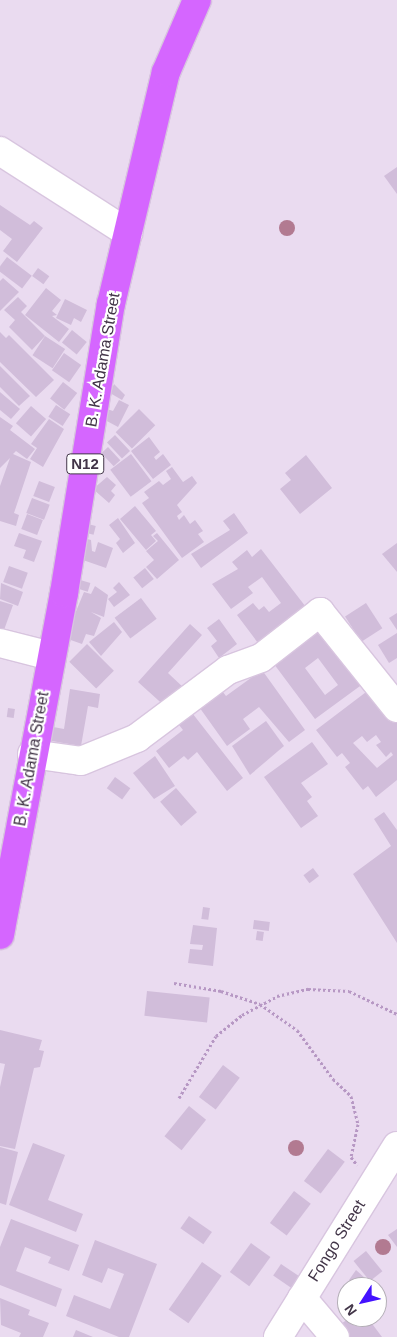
<!DOCTYPE html>
<style>
body{margin:0}
#map{position:relative;width:397px;height:1337px;overflow:hidden;background:#f1e6f4;font-family:Helvetica,sans-serif}
div>[style]{position:absolute}
.residential>*{inset:0;background:#eadbf0}
.building>*{inset:0;background:#d1bdda;transform-origin:0 0}
.path>*{height:3px;margin-top:-1.5px;transform-origin:0;background:repeating-linear-gradient(90deg,#b798c4 0 2.5px,transparent 0 5px)}
.roads{filter:drop-shadow(1px 0 #d8c5df) drop-shadow(-1px 0 #d8c5df) drop-shadow(0 1px #d8c5df) drop-shadow(0 -1px #d8c5df)}
.minor>*{height:28px;margin:-14px;padding:0 14px;transform-origin:14px;border-radius:14px;background:#fff}
.highway>*{height:28px;margin:-14px;padding:0 14px;transform-origin:14px;border-radius:14px;background:#d566ff}
.trees>*{width:16px;height:16px;margin:-8px;border-radius:50%;background:#b27a91}
span{translate:-50% -50%;white-space:nowrap;text-align:center;line-height:1.15;-webkit-text-stroke:4.5px #fff;paint-order:stroke}
.shield-label span{padding:1px 4px;background:#fff;border:1px solid;border-radius:4px;-webkit-text-stroke-width:0}
.shield-label{font-size:15px;color:#423548;font-weight:700}
.street-label{font-size:16px;color:#423548}
.north{position:absolute;left:337px;top:1277px;width:50px;height:50px;box-sizing:border-box;background:#fff;border:1px solid #b3aeb6;border-radius:50%;rotate:235deg;font-size:14px;font-weight:700;line-height:20px;text-align:center;color:#423548}
.north::after{content:'';display:block;margin:auto;width:18px;height:22px;background:#4412ff;clip-path:polygon(50% 0,100% 100%,50% 72%,0 100%)}
</style>
<div id="map">
<div class="residential">
<i style="clip-path:polygon(evenodd,0 0,397px 0,397px 1337px,0 1337px,0 0,347px 1287px,377px 1287px,377px 1317px,347px 1317px,347px 1287px)"></i>
</div>
<div class="building">
<i style="clip-path:polygon(397px 167px,397px 194px,384px 176px)"></i>
<i style="clip-path:polygon(0 205px,30px 225px,34px 221px,43px 228px,17px 262px,3px 251px,12px 239px,0 230px)"></i>
<i style="left:7px;top:257px;width:31px;height:16px;rotate:37deg"></i>
<i style="left:38px;top:268px;width:14px;height:10px;rotate:36deg"></i>
<i style="clip-path:polygon(3px 278px,19px 292px,0 311px,0 281px)"></i>
<i style="clip-path:polygon(46px 288px,61px 300px,52px 311px,57px 315px,52px 316px,69px 329px,59px 342px,25px 315px)"></i>
<i style="clip-path:polygon(18px 297px,27px 306px,21px 312px,45px 336px,32px 350px,9px 327px,15px 320px,4px 310px)"></i>
<i style="clip-path:polygon(65px 299px,87px 310px,81px 322px,74px 318px,71px 325px,56px 318px)"></i>
<i style="left:72px;top:330px;width:19px;height:16px;rotate:39deg"></i>
<i style="clip-path:polygon(0 332px,6px 338px,9px 335px,54px 380px,36px 397px,0 362px)"></i>
<i style="left:45px;top:336px;width:24px;height:23px;rotate:33deg"></i>
<i style="left:64px;top:353px;width:21px;height:21px;rotate:35deg"></i>
<i style="clip-path:polygon(0 366px,30px 396px,19px 406px,0 387px)"></i>
<i style="left:63px;top:382px;width:18px;height:21px;rotate:38deg"></i>
<i style="clip-path:polygon(114px 384px,125px 395px,122px 400px,110px 393px)"></i>
<i style="clip-path:polygon(0 392px,20px 409px,11px 419px,0 410px)"></i>
<i style="clip-path:polygon(119px 400px,129px 405px,118px 427px,105px 420px,107px 409px,113px 411px)"></i>
<i style="left:56px;top:405px;width:17px;height:14px;rotate:33deg"></i>
<i style="left:31px;top:406px;width:20px;height:23px;rotate:41deg"></i>
<i style="left:139px;top:409px;width:23px;height:33px;rotate:45deg"></i>
<i style="clip-path:polygon(0 417px,13px 426px,10px 430px,35px 449px,27px 459px,16px 451px,13px 454px,31px 462px,14px 513px,19px 515px,16px 526px,0 521px,0 486px,10px 458px,0 468px)"></i>
<i style="clip-path:polygon(49px 419px,64px 429px,43px 467px,30px 459px,37px 448px,31px 444px)"></i>
<i style="left:115px;top:435px;width:22px;height:11px;rotate:47deg"></i>
<i style="clip-path:polygon(149px 437px,160px 452px,154px 457px,156px 460px,163px 454px,171px 465px,153px 479px,131px 451px)"></i>
<i style="left:108px;top:447px;width:18px;height:9px;rotate:47deg"></i>
<i style="left:131px;top:454px;width:34px;height:26px;rotate:53deg"></i>
<i style="clip-path:polygon(306px 455px,332px 488px,300px 514px,280px 489px,291px 480px,285px 473px)"></i>
<i style="clip-path:polygon(172px 467px,183px 482px,192px 476px,197px 483px,177px 505px,182px 512px,177px 516px,179px 520px,184px 515px,190px 524px,195px 520px,203px 531px,198px 534px,204px 542px,182px 558px,142px 503px,149px 498px,144px 492px,159px 481px,163px 485px,171px 479px,166px 471px)"></i>
<i style="clip-path:polygon(107px 477px,116px 485px,111px 491px,115px 495px,109px 503px,93px 489px)"></i>
<i style="left:39px;top:481px;width:17px;height:16px;rotate:21deg"></i>
<i style="left:32px;top:498px;width:19px;height:16px;rotate:21deg"></i>
<i style="clip-path:polygon(135px 506px,156px 531px,151px 535px,156px 541px,146px 550px,120px 519px)"></i>
<i style="clip-path:polygon(234px 513px,248px 533px,201px 568px,191px 554px,230px 530px,223px 521px)"></i>
<i style="left:27px;top:514px;width:17px;height:16px;rotate:21deg"></i>
<i style="clip-path:polygon(118px 518px,135px 543px,123px 553px,116px 543px,120px 539px,109px 525px)"></i>
<i style="left:88px;top:524px;width:8px;height:9px;rotate:14deg"></i>
<i style="clip-path:polygon(19px 533px,42px 541px,34px 562px,23px 558px,26px 550px,14px 546px)"></i>
<i style="clip-path:polygon(157px 533px,179px 560px,157px 579px,146px 567px,154px 560px,146px 551px,158px 541px,153px 536px)"></i>
<i style="clip-path:polygon(83px 538px,91px 540px,92px 551px,95px 552px,98px 542px,113px 548px,106px 568px,80px 559px)"></i>
<i style="clip-path:polygon(397px 543px,397px 572px,382px 554px)"></i>
<i style="clip-path:polygon(261px 549px,309px 611px,261px 647px,237px 615px,253px 603px,259px 610px,264px 606px,269px 612px,281px 603px,262px 577px,248px 587px,253px 593px,231px 609px,212px 584px,238px 569px,232px 562px,247px 550px,252px 557px)"></i>
<i style="left:9px;top:566px;width:20px;height:17px;rotate:20deg"></i>
<i style="left:145px;top:568px;width:14px;height:15px;rotate:51deg"></i>
<i style="left:77px;top:579px;width:14px;height:9px;rotate:17deg"></i>
<i style="clip-path:polygon(119px 582px,130px 595px,114px 607px,108px 599px,117px 592px,113px 588px)"></i>
<i style="clip-path:polygon(1px 583px,23px 592px,18px 606px,0 599px)"></i>
<i style="clip-path:polygon(95px 586px,108px 595px,104px 617px,91px 612px,101px 618px,94px 636px,86px 634px,82px 644px,65px 638px,84px 592px,91px 594px)"></i>
<i style="left:141px;top:598px;width:26px;height:33px;rotate:53deg"></i>
<i style="clip-path:polygon(0 601px,13px 605px,4px 630px,0 629px)"></i>
<i style="left:366px;top:603px;width:30px;height:25px;rotate:57deg"></i>
<i style="clip-path:polygon(397px 613px,397px 630px,389px 618px)"></i>
<i style="clip-path:polygon(219px 619px,237px 644px,219px 658px,211px 646px,217px 641px,207px 628px)"></i>
<i style="clip-path:polygon(114px 622px,122px 632px,101px 656px,89px 642px)"></i>
<i style="clip-path:polygon(evenodd,321px 623px,371px 678px,315px 719px,271px 660px,321px 623px,318px 658px,338px 685px,325px 695px,305px 668px,318px 658px)"></i>
<i style="clip-path:polygon(190px 624px,202px 635px,168px 673px,185px 689px,168px 709px,138px 682px)"></i>
<i style="clip-path:polygon(397px 633px,397px 658px,389px 663px,378px 645px)"></i>
<i style="left:87px;top:644px;width:38px;height:25px;rotate:45deg"></i>
<i style="clip-path:polygon(262px 670px,305px 730px,289px 742px,259px 707px,243px 719px,250px 729px,227px 746px,197px 704px,219px 687px,226px 696px)"></i>
<i style="clip-path:polygon(evenodd,374px 686px,397px 715px,397px 780px,376px 797px,368px 786px,363px 790px,345px 767px,350px 763px,342px 753px,337px 757px,316px 730px,374px 686px,376px 735px,381px 742px,376px 745px,386px 757px,391px 752px,393px 755px,377px 768px,353px 743px,362px 736px,367px 742px,376px 735px)"></i>
<i style="clip-path:polygon(70px 689px,100px 694px,98px 708px,88px 706px,81px 746px,46px 740px,48px 726px,64px 729px)"></i>
<i style="left:8px;top:708px;width:7px;height:9px;rotate:8deg"></i>
<i style="clip-path:polygon(189px 709px,243px 778px,227px 791px,197px 752px,188px 760px,184px 756px,169px 768px,156px 751px,183px 730px,175px 720px)"></i>
<i style="clip-path:polygon(266px 721px,284px 746px,250px 775px,232px 746px)"></i>
<i style="clip-path:polygon(312px 742px,328px 764px,301px 783px,312px 797px,307px 801px,318px 816px,301px 828px,264px 777px)"></i>
<i style="clip-path:polygon(155px 756px,175px 786px,154px 799px,133px 773px)"></i>
<i style="left:115px;top:777px;width:19px;height:14px;rotate:36deg"></i>
<i style="left:176px;top:788px;width:32px;height:21px;rotate:49deg"></i>
<i style="clip-path:polygon(384px 812px,397px 830px,397px 943px,353px 874px,391px 846px,374px 819px)"></i>
<i style="left:313px;top:868px;width:10px;height:12px;rotate:53deg"></i>
<i style="left:203px;top:907px;width:7px;height:12px;rotate:8deg"></i>
<i style="left:254px;top:920px;width:16px;height:9px;rotate:7deg"></i>
<i style="clip-path:polygon(193px 925px,217px 928px,213px 966px,188px 963px,190px 949px,202px 950px,203px 945px,190px 944px)"></i>
<i style="left:257px;top:931px;width:7px;height:9px;rotate:8deg"></i>
<i style="left:147px;top:991px;width:63px;height:25px;rotate:6deg"></i>
<i style="clip-path:polygon(0 1030px,42px 1040px,39px 1050px,44px 1051px,40px 1067px,34px 1068px,15px 1149px,0 1146px,0 1087px,5px 1064px,0 1063px)"></i>
<i style="left:223px;top:1065px;width:21px;height:40px;rotate:37deg"></i>
<i style="left:189px;top:1106px;width:22px;height:39px;rotate:39deg"></i>
<i style="clip-path:polygon(33px 1143px,65px 1155px,48px 1200px,83px 1214px,76px 1232px,9px 1205px)"></i>
<i style="clip-path:polygon(0 1147px,18px 1152px,6px 1205px,0 1203px)"></i>
<i style="left:328px;top:1149px;width:21px;height:40px;rotate:37deg"></i>
<i style="left:294px;top:1191px;width:21px;height:40px;rotate:37deg"></i>
<i style="left:189px;top:1216px;width:28px;height:15px;rotate:35deg"></i>
<i style="clip-path:polygon(11px 1219px,79px 1245px,69px 1271px,48px 1263px,51px 1257px,25px 1247px,16px 1271px,62px 1289px,56px 1307px,0 1285px,0 1247px)"></i>
<i style="clip-path:polygon(397px 1229px,397px 1247px,388px 1235px)"></i>
<i style="clip-path:polygon(95px 1240px,157px 1264px,129px 1337px,119px 1337px,66px 1316px,74px 1295px,110px 1309px,124px 1274px,108px 1268px,102px 1283px,82px 1275px)"></i>
<i style="left:251px;top:1243px;width:24px;height:36px;rotate:36deg"></i>
<i style="left:366px;top:1251px;width:26px;height:16px;rotate:51deg"></i>
<i style="left:202px;top:1262px;width:24px;height:58px;rotate:35deg"></i>
<i style="left:281px;top:1264px;width:22px;height:14px;rotate:34deg"></i>
<i style="clip-path:polygon(356px 1270px,375px 1287px,357px 1287px,349px 1280px)"></i>
<i style="clip-path:polygon(0 1298px,30px 1310px,28px 1315px,49px 1323px,43px 1337px,19px 1337px,21px 1333px,1px 1325px)"></i>
<i style="clip-path:polygon(351px 1317px,367px 1317px,382px 1337px,342px 1337px,335px 1328px)"></i>
<i style="clip-path:polygon(76px 1330px,93px 1337px,73px 1337px)"></i>
</div>
<div class="path">
<i style="left:174px;top:983px;width:48px;rotate:9.7deg"></i>
<i style="left:221px;top:991px;width:41px;rotate:18.4deg"></i>
<i style="left:260px;top:1004px;width:45px;rotate:35.1deg"></i>
<i style="left:297px;top:1030px;width:61px;rotate:53.7deg"></i>
<i style="left:333px;top:1079px;width:25px;rotate:43deg"></i>
<i style="left:351px;top:1096px;width:29px;rotate:76deg"></i>
<i style="left:358px;top:1124px;width:34px;rotate:102deg"></i>
<i style="left:351px;top:1157px;width:10px;rotate:53deg"></i>
<i style="left:179px;top:1098px;width:72px;rotate:-59.2deg"></i>
<i style="left:216px;top:1036px;width:33px;rotate:-39deg"></i>
<i style="left:242px;top:1015px;width:40px;rotate:-28deg"></i>
<i style="left:277px;top:996px;width:32px;rotate:-13deg"></i>
<i style="left:308px;top:989px;width:41px;rotate:2.8deg"></i>
<i style="left:349px;top:991px;width:53px;rotate:25.6deg"></i>
</div>
<div class="roads">
<div class="minor">
<i style="left:0;top:151px;width:152px;rotate:32.6deg"></i>
<i style="left:0;top:643px;width:53px;rotate:14.3deg"></i>
<i style="left:32px;top:754px;width:49px;rotate:8.1deg"></i>
<i style="left:81px;top:761px;width:61px;rotate:-22.3deg"></i>
<i style="left:137px;top:738px;width:114px;rotate:-36.8deg"></i>
<i style="left:228px;top:670px;width:35px;rotate:-20deg"></i>
<i style="left:261px;top:658px;width:75px;rotate:-37.9deg"></i>
<i style="left:320px;top:612px;width:123px;rotate:51.3deg"></i>
<i style="left:302px;top:1298px;width:51px;rotate:49.8deg"></i>
<i style="left:278px;top:1337px;width:225px;rotate:-58.1deg"></i>
</div>
<div class="highway">
<i style="left:0;top:935px;width:348px;rotate:-79.4deg"></i>
<i style="left:64px;top:593px;width:293px;rotate:-80.8deg"></i>
<i style="left:111px;top:304px;width:238px;rotate:-76.7deg"></i>
<i style="left:166px;top:72px;width:78px;rotate:-66.7deg"></i>
</div>
</div>
<div class="trees">
<i style="left:287px;top:228px"></i>
<i style="left:296px;top:1148px"></i>
<i style="left:383px;top:1247px"></i>
</div>
<div class="shield-label">
<span style="left:85px;top:464px">N12</span>
</div>
<div class="street-label">
<span style="left:103px;top:360px;rotate:-80deg">B. K. Adama Street</span>
<span style="left:32px;top:759px;rotate:-80deg">B. K. Adama Street</span>
<span style="left:337px;top:1241px;rotate:-58deg">Fongo Street</span>
</div>
<div class="north">N</div>
</div>
